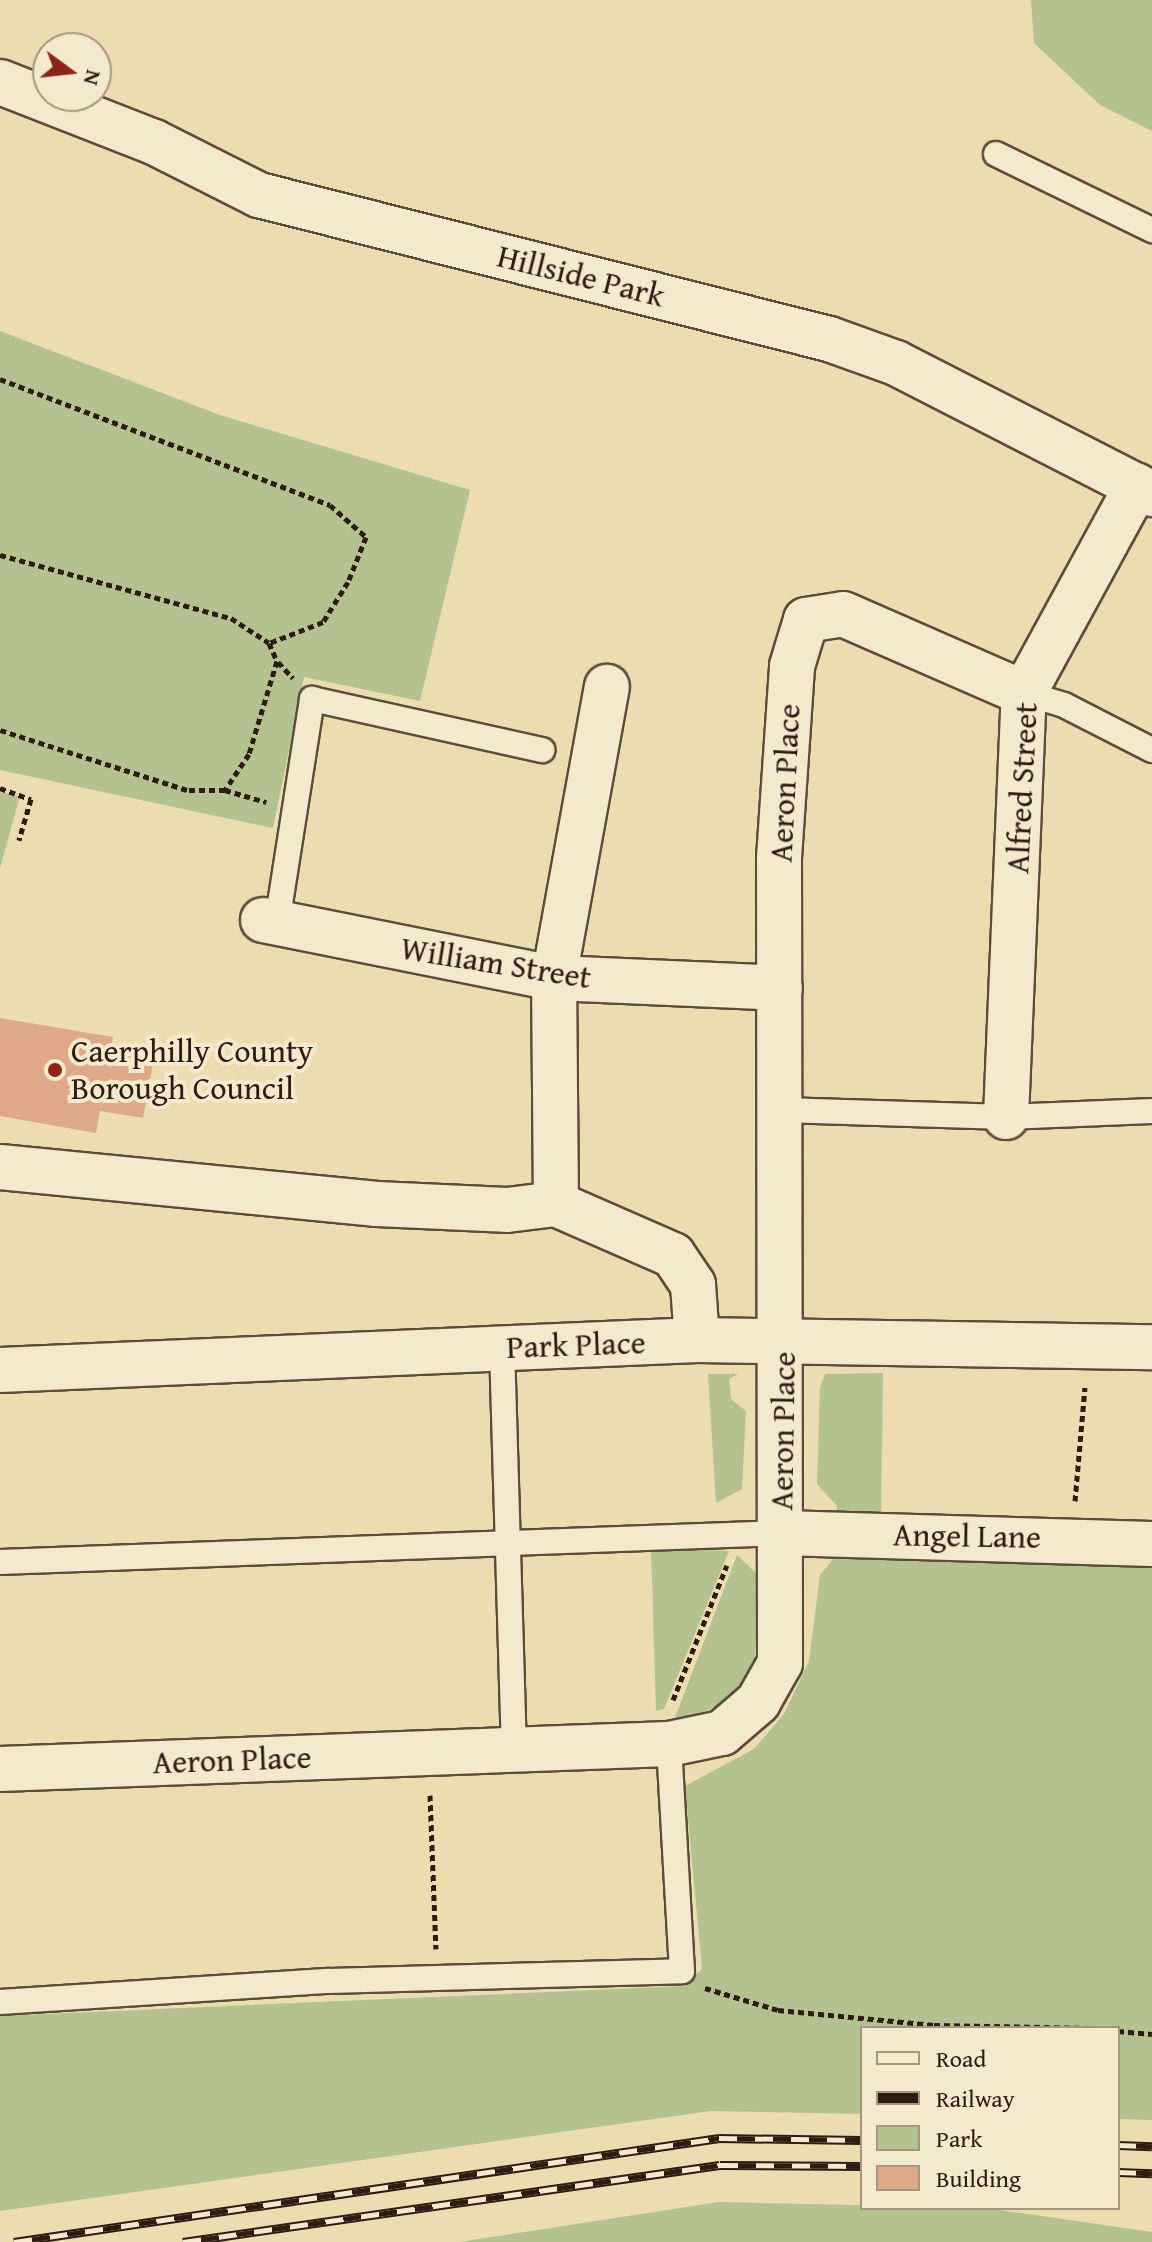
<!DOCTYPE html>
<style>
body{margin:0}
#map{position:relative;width:1152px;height:2242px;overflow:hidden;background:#ecddb1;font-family:"Gentium Book Plus",serif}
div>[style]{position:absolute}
.green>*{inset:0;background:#b3c28f}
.building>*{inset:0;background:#dda988}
.path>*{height:5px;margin-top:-2.5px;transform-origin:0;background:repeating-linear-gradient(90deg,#2c1c14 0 6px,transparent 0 10px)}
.roads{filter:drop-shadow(2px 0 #5c4c3b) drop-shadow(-2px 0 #5c4c3b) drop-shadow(0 2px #5c4c3b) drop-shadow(0 -2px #5c4c3b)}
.lane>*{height:24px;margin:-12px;padding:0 12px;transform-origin:12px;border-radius:12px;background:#f3e9cc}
.street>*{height:44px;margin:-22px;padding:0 22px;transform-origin:22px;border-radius:22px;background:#f3e9cc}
.secondary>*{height:44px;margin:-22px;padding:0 22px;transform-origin:22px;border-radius:22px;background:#f3e9cc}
.rail>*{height:9px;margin-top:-4.5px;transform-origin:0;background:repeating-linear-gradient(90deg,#f3e9cc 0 18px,#2c1c14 0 36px);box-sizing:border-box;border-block:2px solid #2c1c14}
.dots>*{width:22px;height:22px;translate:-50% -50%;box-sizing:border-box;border:4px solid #f3e9cc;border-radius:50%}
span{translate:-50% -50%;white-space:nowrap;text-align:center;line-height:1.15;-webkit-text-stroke:8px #f3e9cc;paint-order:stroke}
.street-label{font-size:32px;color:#2c1c14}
.poi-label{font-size:32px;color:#2c1c14}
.left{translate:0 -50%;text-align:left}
.legend{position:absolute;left:860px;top:2026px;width:260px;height:184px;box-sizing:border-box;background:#f3e9cc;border:2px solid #a39782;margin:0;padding:10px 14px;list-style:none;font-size:24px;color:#2c1c14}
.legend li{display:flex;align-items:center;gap:16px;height:40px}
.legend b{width:40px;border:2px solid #a39782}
.north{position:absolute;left:32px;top:32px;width:80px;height:80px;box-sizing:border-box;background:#f3e9cc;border:2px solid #a39782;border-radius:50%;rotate:105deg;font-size:22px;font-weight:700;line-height:32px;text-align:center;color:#2c1c14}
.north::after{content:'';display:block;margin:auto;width:28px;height:36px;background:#8f2418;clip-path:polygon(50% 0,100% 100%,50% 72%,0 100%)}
</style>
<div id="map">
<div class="green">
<i style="clip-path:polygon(1031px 0,1152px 0,1152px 131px,1100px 105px,1034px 43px)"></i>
<i style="clip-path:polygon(0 331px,220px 415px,470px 490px,420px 701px,304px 677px,273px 828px,0 770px)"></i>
<i style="clip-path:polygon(0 792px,20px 796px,0 868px)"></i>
<i style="clip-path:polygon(883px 1373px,881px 1519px,837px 1518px,837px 1506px,817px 1484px,820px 1388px,825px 1374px)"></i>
<i style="clip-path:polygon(708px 1374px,738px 1374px,729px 1379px,731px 1399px,746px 1411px,742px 1489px,716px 1503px)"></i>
<i style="clip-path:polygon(651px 1548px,729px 1551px,664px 1709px,656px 1711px)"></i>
<i style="clip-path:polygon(887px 1550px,1152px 1566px,1152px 2120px,1118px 2119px,1118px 2028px,862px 2028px,862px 2114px,711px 2111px,0 2211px,0 2016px,684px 1986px,702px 1969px,685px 1786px,754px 1749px,784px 1714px,809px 1661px,820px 1575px,834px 1558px)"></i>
<i style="clip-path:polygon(737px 1555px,759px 1576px,755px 1661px,735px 1697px,671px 1728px)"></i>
<i style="clip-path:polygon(719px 2202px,986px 2208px,1152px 2232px,1152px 2242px,459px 2242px)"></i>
</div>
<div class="building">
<i style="clip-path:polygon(0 1018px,113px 1037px,111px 1051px,154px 1058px,143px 1118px,100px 1111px,96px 1133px,0 1116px)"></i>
</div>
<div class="path">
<i style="left:0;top:379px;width:353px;rotate:20.9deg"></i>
<i style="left:330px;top:505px;width:48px;rotate:41.6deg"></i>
<i style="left:366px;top:537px;width:48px;rotate:111.8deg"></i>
<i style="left:348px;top:582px;width:47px;rotate:122deg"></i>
<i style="left:323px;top:622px;width:58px;rotate:158.7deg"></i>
<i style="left:0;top:555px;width:239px;rotate:15.3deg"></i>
<i style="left:231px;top:618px;width:45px;rotate:33.3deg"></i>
<i style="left:269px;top:643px;width:20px;rotate:66deg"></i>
<i style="left:277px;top:661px;width:97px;rotate:106.8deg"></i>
<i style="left:249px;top:754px;width:43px;rotate:123.7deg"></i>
<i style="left:225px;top:790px;width:38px;rotate:180deg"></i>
<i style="left:187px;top:790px;width:196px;rotate:-162.2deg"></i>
<i style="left:278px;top:662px;width:22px;rotate:47deg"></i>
<i style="left:0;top:788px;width:33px;rotate:20deg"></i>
<i style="left:31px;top:799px;width:43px;rotate:106.3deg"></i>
<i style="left:225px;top:790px;width:43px;rotate:16.3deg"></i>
<i style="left:1075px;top:1501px;width:114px;rotate:-85deg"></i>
<i style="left:673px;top:1700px;width:145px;rotate:-68.2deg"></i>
<i style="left:430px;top:1795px;width:154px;rotate:87.8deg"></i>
<i style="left:705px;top:1988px;width:76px;rotate:16.8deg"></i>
<i style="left:778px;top:2010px;width:157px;rotate:5.5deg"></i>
<i style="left:934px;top:2025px;width:158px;rotate:1.1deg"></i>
<i style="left:1118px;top:2031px;width:34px;rotate:5deg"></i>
</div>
<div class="roads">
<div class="lane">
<i style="left:996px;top:154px;width:174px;rotate:26deg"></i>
<i style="left:1024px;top:693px;width:42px;rotate:16.7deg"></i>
<i style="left:1064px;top:705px;width:99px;rotate:27.1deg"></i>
<i style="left:277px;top:923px;width:227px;rotate:-81.1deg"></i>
<i style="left:312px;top:699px;width:236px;rotate:12.5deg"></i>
<i style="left:781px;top:1110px;width:225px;rotate:1.8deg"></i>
<i style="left:1006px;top:1117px;width:146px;rotate:-2.4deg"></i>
<i style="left:502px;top:1347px;width:403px;rotate:88.3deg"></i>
<i style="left:0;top:1562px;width:783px;rotate:-2.12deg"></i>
<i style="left:0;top:2002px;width:330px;rotate:-3.7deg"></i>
<i style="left:329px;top:1981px;width:353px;rotate:-1.6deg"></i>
<i style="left:682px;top:1971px;width:227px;rotate:-93.3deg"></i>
</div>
<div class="street">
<i style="left:0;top:82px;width:165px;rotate:21.3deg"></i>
<i style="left:154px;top:142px;width:118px;rotate:26.8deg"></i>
<i style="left:259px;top:195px;width:588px;rotate:14.18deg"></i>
<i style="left:829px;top:339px;width:71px;rotate:19.7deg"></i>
<i style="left:896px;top:363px;width:288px;rotate:27.1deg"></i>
<i style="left:263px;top:920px;width:297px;rotate:11.3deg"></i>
<i style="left:554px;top:978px;width:226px;rotate:2.5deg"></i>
<i style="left:1006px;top:1117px;width:424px;rotate:-87.6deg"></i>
<i style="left:1024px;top:693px;width:236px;rotate:-61.4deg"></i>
<i style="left:0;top:1167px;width:379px;rotate:5.6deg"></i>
<i style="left:377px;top:1204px;width:130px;rotate:2.6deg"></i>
<i style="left:507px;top:1210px;width:49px;rotate:-7deg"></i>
<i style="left:556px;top:1204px;width:128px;rotate:23.6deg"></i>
<i style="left:673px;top:1255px;width:36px;rotate:56deg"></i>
<i style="left:693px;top:1285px;width:55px;rotate:85.8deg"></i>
<i style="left:556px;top:1204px;width:226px;rotate:-90.5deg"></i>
<i style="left:554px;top:978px;width:296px;rotate:-79.7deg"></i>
<i style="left:782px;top:1533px;width:370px;rotate:1.7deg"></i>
<i style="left:0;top:1769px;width:669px;rotate:-2.14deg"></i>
<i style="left:669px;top:1744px;width:54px;rotate:-11.7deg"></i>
<i style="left:722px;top:1733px;width:48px;rotate:-40.7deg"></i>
<i style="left:758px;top:1702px;width:45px;rotate:-60.6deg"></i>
<i style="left:780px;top:1663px;width:805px;rotate:-90.07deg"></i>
<i style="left:779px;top:858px;width:192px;rotate:-86.1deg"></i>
<i style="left:792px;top:666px;width:48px;rotate:-73.1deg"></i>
<i style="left:806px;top:620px;width:37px;rotate:-9deg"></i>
<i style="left:843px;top:614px;width:197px;rotate:23.6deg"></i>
</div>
<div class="secondary">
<i style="left:0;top:1370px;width:698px;rotate:-2.46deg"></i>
<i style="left:697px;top:1340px;width:455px;rotate:0.9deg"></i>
</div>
</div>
<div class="rail">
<i style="left:1118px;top:2145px;width:34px;rotate:2deg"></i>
<i style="left:1118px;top:2172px;width:34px;rotate:2deg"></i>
<i style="left:14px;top:2242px;width:713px;rotate:-8.39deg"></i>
<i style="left:719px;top:2138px;width:143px;rotate:0.8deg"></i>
<i style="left:183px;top:2242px;width:542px;rotate:-8.16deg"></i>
<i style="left:720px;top:2165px;width:142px;rotate:0.4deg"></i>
</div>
<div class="dots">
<i style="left:55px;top:1070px;background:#8f2418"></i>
</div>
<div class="street-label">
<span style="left:581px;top:276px;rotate:14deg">Hillside Park</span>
<span style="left:785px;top:783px;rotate:-87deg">Aeron Place</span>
<span style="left:1022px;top:788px;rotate:-87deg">Alfred Street</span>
<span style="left:496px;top:963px;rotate:9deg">William Street</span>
<span style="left:576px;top:1345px;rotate:-2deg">Park Place</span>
<span style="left:783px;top:1431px;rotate:-89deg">Aeron Place</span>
<span style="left:967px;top:1536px;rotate:1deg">Angel Lane</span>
<span style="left:232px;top:1760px;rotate:-2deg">Aeron Place</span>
</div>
<div class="poi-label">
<span class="left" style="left:71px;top:1070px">Caerphilly County<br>Borough Council</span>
</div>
<ul class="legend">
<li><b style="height:10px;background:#f3e9cc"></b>Road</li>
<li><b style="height:10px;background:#2c1c14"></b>Railway</li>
<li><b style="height:22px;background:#b3c28f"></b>Park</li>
<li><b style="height:22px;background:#dda988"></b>Building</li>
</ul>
<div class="north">N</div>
</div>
